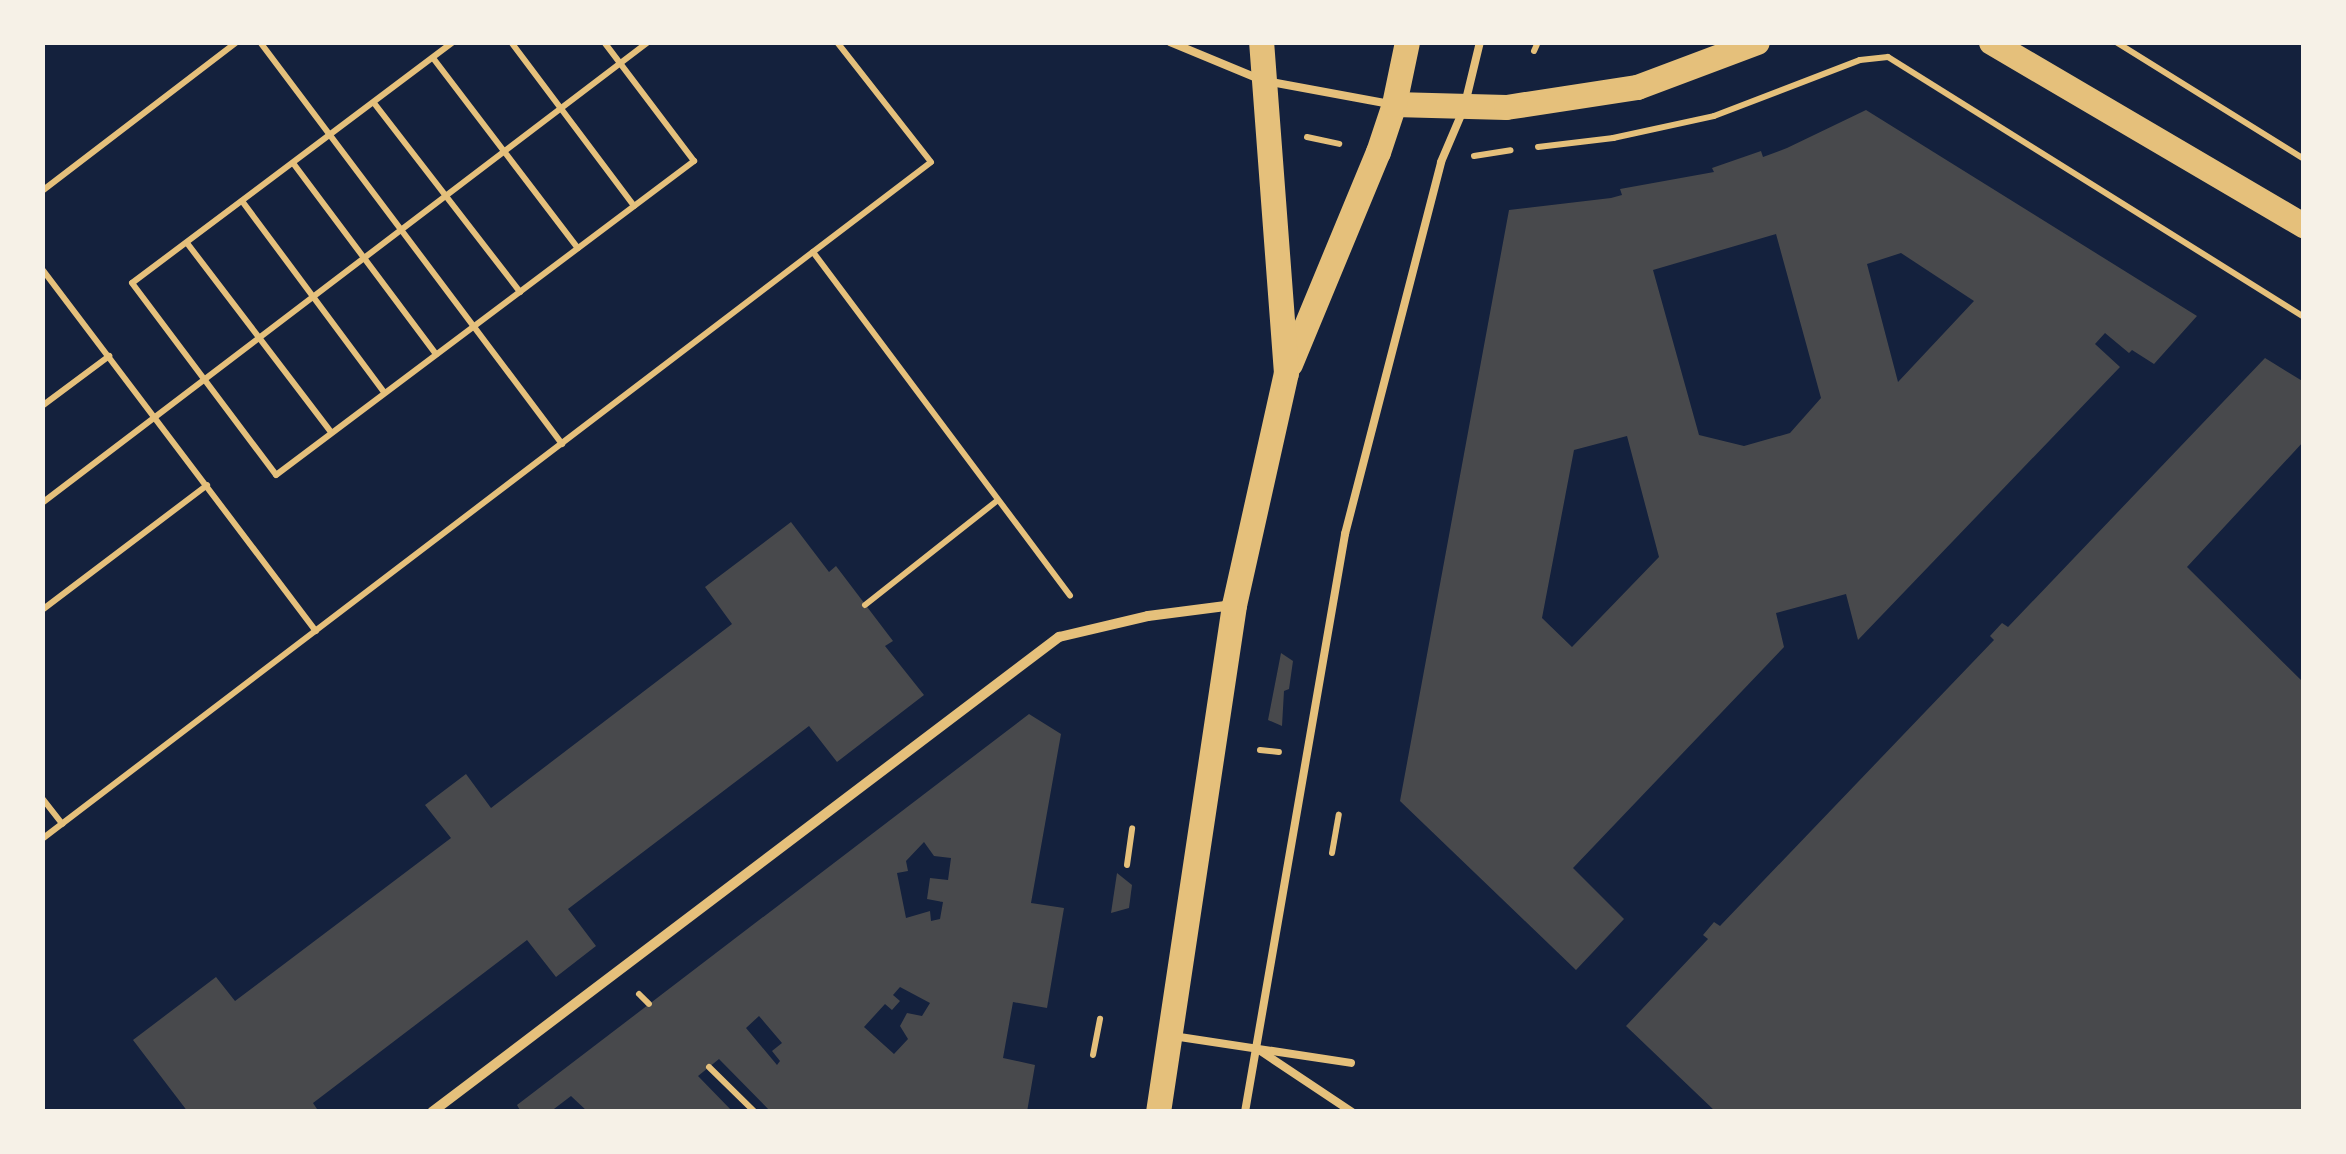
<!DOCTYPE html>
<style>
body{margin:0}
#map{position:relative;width:2346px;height:1154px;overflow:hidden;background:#14213d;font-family:Figtree,sans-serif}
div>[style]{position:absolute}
.building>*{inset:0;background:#48494c}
.path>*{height:6px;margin:-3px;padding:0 3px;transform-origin:3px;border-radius:3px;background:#e5c07b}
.service>*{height:8px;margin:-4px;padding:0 4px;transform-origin:4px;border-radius:4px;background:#e5c07b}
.minor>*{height:10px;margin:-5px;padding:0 5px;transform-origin:5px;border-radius:5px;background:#e5c07b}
.primary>*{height:25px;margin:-12.5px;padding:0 12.5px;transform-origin:12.5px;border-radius:12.5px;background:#e5c07b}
span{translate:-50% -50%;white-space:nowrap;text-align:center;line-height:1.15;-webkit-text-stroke:10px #f6f1e7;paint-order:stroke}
.frame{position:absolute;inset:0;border:45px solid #f6f1e7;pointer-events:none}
</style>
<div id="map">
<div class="building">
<i style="clip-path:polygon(evenodd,1866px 110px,2197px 316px,2154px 364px,2132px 350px,2129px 353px,2105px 333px,2095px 344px,2120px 367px,1858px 640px,1846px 594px,1776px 613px,1784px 647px,1573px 868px,1624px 919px,1576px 970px,1400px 801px,1509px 210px,1611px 198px,1622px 195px,1620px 189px,1714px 172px,1712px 168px,1761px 151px,1763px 157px,1787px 148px,1866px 110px,1776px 234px,1821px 398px,1790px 433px,1744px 446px,1699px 435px,1653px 270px,1776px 234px,1866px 110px,1901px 253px,1974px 301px,1898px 382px,1867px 264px,1901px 253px,1866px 110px,1627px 436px,1659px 557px,1572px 647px,1542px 618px,1574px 450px,1627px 436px)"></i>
<i style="clip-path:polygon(2265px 358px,2304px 382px,2304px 441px,2187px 567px,2304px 683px,2304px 1112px,1716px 1112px,1626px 1026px,1708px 939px,1703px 935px,1714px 922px,1720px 926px,1994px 640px,1990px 636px,2002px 623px,2008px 627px)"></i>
<i style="clip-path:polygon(791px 522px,829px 572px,836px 566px,893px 641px,885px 646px,924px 695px,837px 762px,809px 726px,568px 909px,596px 946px,556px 977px,527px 940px,313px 1103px,319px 1112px,188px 1112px,133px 1040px,216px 977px,235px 1001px,451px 838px,425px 805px,466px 774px,491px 808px,732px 624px,705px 587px)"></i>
<i style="clip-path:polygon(1281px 653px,1293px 661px,1289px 689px,1284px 691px,1282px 726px,1268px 720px)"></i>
<i style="clip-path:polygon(evenodd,1029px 714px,1061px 734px,1031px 903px,1064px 908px,1047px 1008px,1013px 1002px,1003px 1058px,1035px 1065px,1027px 1112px,771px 1112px,719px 1059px,698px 1076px,733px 1112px,588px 1112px,571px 1096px,550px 1112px,521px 1112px,517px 1105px,1029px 714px,924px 842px,934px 856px,951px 858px,948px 880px,930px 878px,927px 899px,943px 902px,940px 919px,931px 921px,930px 911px,906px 918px,897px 873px,908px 871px,906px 861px,924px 842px,1029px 714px,900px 987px,930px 1003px,922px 1016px,907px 1013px,900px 1026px,908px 1039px,894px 1054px,864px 1027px,885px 1004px,892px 1010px,900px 1001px,893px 995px,900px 987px,1029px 714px,759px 1016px,782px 1043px,772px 1051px,780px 1061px,777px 1065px,746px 1028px,759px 1016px)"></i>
<i style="clip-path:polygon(1117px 873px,1132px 885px,1129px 908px,1111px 913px)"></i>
</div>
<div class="path">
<i style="left:260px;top:42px;width:503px;rotate:53.08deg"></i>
<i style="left:453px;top:42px;width:401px;rotate:143.1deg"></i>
<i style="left:132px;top:283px;width:240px;rotate:53.1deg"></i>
<i style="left:276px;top:475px;width:523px;rotate:-36.91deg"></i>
<i style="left:694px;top:161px;width:149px;rotate:-127.1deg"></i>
<i style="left:511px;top:42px;width:205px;rotate:53.1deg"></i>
<i style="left:688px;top:42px;width:19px"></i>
<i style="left:2116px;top:42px;width:221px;rotate:31.9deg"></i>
<i style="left:1534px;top:51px;width:10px;rotate:-66deg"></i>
<i style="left:433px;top:58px;width:239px;rotate:52.7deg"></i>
<i style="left:374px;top:103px;width:239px;rotate:52.3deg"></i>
<i style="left:1307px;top:137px;width:33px;rotate:12deg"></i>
<i style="left:1538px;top:147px;width:76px;rotate:-6.8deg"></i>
<i style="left:1613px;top:138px;width:103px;rotate:-12.3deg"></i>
<i style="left:1714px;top:116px;width:156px;rotate:-21deg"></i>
<i style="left:1860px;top:60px;width:28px;rotate:-6deg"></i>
<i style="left:1888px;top:57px;width:491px;rotate:32deg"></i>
<i style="left:1474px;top:156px;width:37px;rotate:-9deg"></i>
<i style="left:293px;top:163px;width:239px;rotate:53.2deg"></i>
<i style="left:42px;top:191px;width:245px;rotate:-37.4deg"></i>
<i style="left:242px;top:201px;width:238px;rotate:53.4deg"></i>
<i style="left:187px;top:243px;width:238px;rotate:52.7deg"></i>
<i style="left:813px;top:252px;width:429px;rotate:53.2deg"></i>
<i style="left:42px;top:269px;width:454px;rotate:52.9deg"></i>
<i style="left:42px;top:406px;width:84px;rotate:-36.7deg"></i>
<i style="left:42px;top:503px;width:761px;rotate:-37.26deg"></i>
<i style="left:865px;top:605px;width:169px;rotate:-38.3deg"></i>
<i style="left:42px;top:610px;width:207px;rotate:-37.1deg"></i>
<i style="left:1260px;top:750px;width:19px;rotate:6deg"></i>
<i style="left:42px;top:798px;width:33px;rotate:52deg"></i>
<i style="left:42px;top:839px;width:1117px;rotate:-37.29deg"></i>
<i style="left:931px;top:162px;width:152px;rotate:-128.1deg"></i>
<i style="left:1332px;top:853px;width:39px;rotate:-80deg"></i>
<i style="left:1127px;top:865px;width:37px;rotate:-82deg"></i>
<i style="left:639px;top:994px;width:14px;rotate:45deg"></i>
<i style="left:1093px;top:1055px;width:37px;rotate:-79deg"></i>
<i style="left:709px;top:1067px;width:64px;rotate:44.4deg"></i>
</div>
<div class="service">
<i style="left:1170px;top:42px;width:94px;rotate:22.5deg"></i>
<i style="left:1271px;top:82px;width:121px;rotate:10.5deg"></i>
<i style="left:1173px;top:1036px;width:180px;rotate:8.6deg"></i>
<i style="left:1259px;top:1050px;width:112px;rotate:33.7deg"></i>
<i style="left:1245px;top:1112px;width:587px;rotate:-80.18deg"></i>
<i style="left:1345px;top:534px;width:384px;rotate:-75.5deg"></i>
<i style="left:1441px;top:162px;width:59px;rotate:-66.9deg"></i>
<i style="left:1464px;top:108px;width:68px;rotate:-76.4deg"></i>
</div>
<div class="minor">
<i style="left:432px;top:1112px;width:787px;rotate:-37.15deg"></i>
<i style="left:1059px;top:637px;width:91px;rotate:-13.3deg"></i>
<i style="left:1148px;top:616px;width:86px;rotate:-7.4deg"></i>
</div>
<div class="primary">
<i style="left:1991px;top:42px;width:363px;rotate:30.4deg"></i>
<i style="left:1394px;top:104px;width:112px;rotate:1.5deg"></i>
<i style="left:1506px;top:107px;width:133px;rotate:-8.7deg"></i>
<i style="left:1637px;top:87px;width:128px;rotate:-20.6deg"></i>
<i style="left:1290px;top:364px;width:230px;rotate:-67.5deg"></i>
<i style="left:1378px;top:152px;width:51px;rotate:-71.6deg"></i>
<i style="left:1394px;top:104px;width:63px;rotate:-78.2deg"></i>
<i style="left:1158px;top:1112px;width:513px;rotate:-81.47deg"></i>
<i style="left:1234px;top:605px;width:238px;rotate:-77.4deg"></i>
<i style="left:1286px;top:373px;width:332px;rotate:-94.3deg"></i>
</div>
<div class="frame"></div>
</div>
